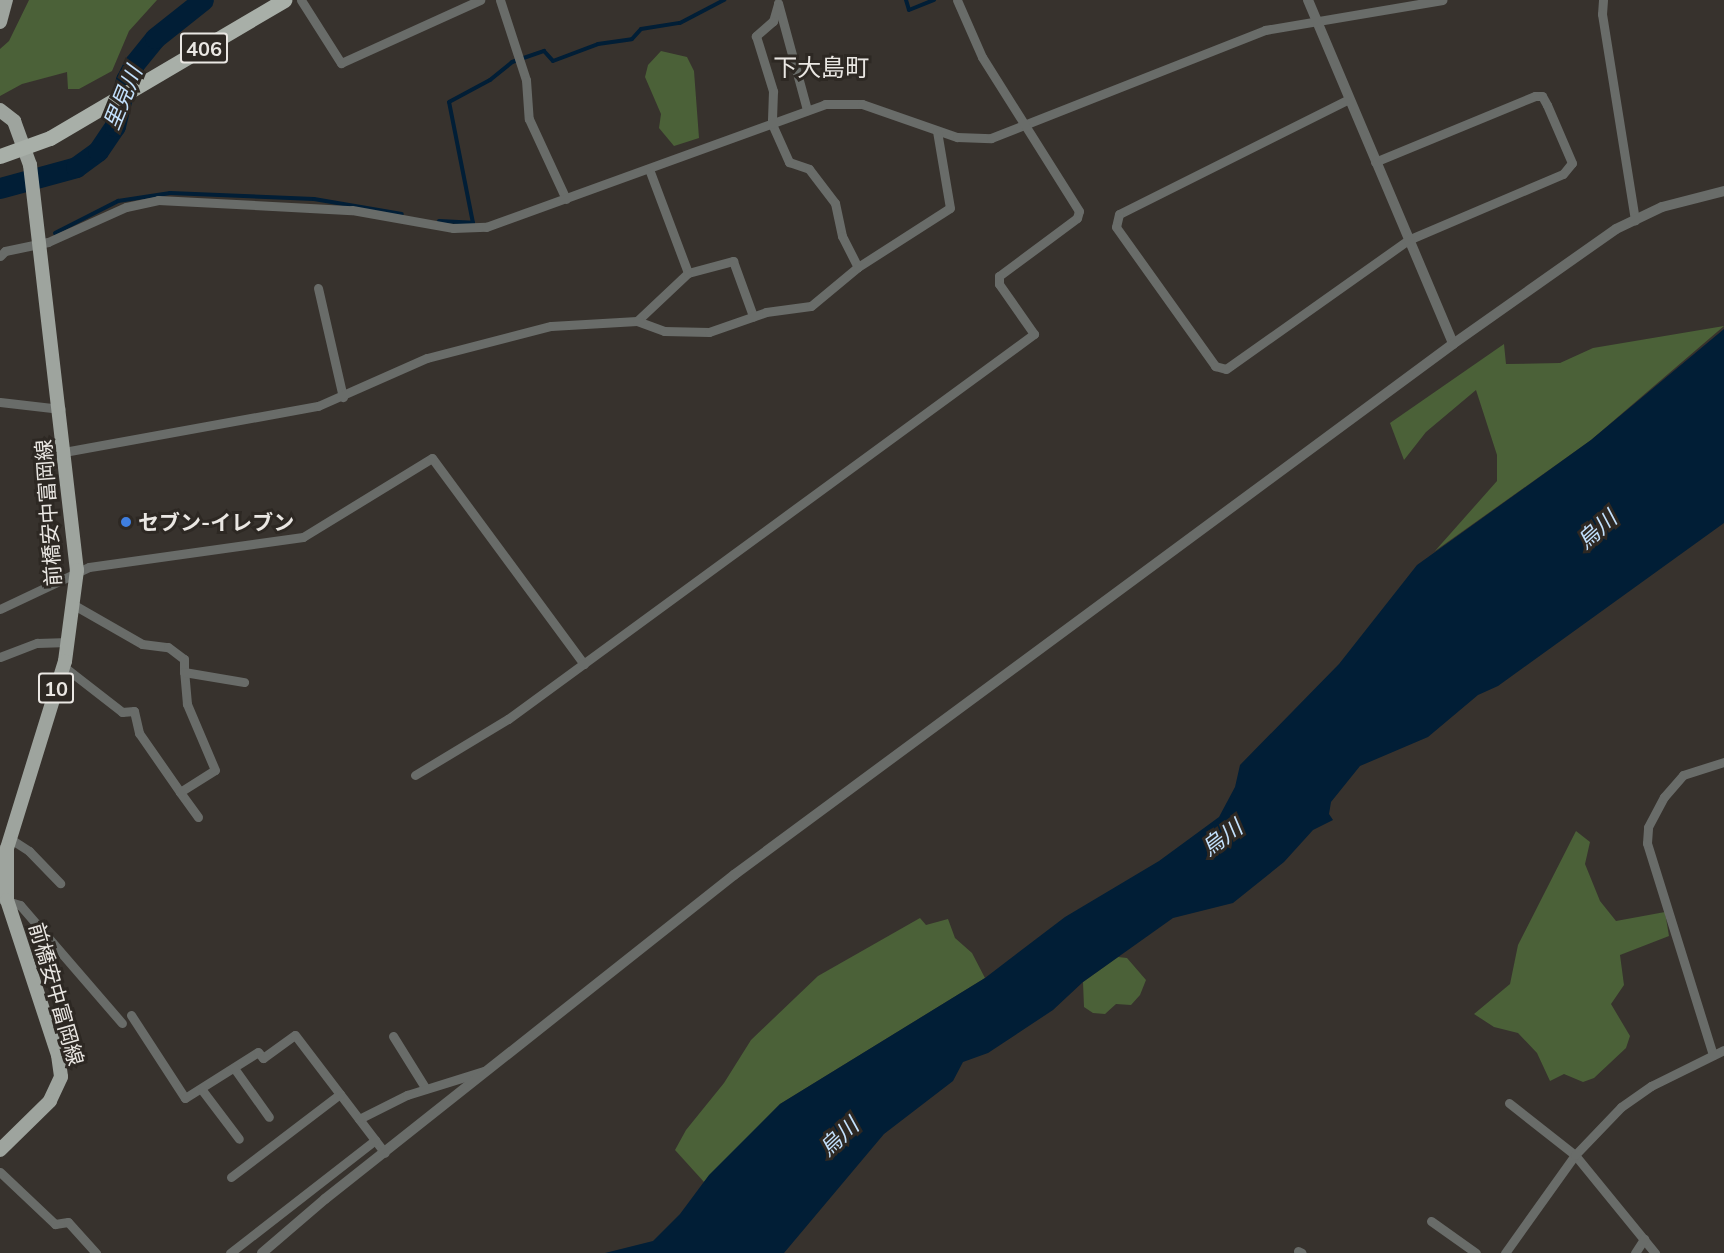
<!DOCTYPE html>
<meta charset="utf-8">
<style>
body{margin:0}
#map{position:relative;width:1724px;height:1253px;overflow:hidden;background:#37322d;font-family:Mulish,"Noto Sans JP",sans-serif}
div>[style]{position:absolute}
.green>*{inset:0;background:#4b6138}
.water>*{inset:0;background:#011e36}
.stream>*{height:4px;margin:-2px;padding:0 2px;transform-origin:2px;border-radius:2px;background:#011e36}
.river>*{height:21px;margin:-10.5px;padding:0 10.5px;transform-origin:10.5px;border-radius:10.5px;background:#011e36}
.minor>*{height:9px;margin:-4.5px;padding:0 4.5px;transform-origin:4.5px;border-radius:4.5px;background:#696c69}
.tertiary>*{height:10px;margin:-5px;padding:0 5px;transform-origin:5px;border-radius:5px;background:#696c69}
.primary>*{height:14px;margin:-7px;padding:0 7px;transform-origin:7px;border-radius:7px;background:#9ea49e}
.trunk>*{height:15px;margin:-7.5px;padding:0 7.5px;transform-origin:7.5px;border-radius:7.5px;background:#a8afa8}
.dots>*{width:16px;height:16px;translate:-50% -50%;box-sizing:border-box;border:3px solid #2d2823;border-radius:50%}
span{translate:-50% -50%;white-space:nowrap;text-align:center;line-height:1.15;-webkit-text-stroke:6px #2d2823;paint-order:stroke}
.shield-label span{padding:2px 4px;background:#2d2823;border:2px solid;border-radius:4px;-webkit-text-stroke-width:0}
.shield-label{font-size:20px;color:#eae7e3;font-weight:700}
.street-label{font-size:21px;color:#eae7e3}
.poi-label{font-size:21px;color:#eae7e3;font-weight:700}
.left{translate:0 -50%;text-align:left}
.water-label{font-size:22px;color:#c3e1fd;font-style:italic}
.quarter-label{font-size:24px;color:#eae7e3}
</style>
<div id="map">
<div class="green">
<i style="clip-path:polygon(29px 0,157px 0,129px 31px,112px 71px,79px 89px,68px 89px,67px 72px,22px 84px,0 96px,0 49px,9px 41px)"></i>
<i style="clip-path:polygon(661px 51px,687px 57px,694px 71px,699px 138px,674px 146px,659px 128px,661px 114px,645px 77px,648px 65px)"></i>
<i style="clip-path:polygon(1724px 326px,1591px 440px,1435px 551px,1497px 481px,1497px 455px,1476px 390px,1426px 432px,1404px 460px,1390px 423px,1504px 344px,1506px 364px,1560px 363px,1593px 348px)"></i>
<i style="clip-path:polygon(1576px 831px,1590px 842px,1585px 864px,1600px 901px,1616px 921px,1665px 912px,1669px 936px,1620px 955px,1624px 985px,1611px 1004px,1630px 1036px,1626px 1048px,1594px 1078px,1583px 1082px,1564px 1074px,1550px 1081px,1537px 1053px,1518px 1033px,1494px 1027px,1474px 1014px,1510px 984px,1518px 945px)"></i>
<i style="clip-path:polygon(920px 918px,926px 925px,948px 919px,955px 938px,972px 953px,985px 978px,780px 1104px,704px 1182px,675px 1150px,686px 1130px,724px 1083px,751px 1040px,818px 976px)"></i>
<i style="clip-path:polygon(1118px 957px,1127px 958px,1146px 980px,1140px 995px,1131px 1005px,1116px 1004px,1105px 1014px,1093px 1013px,1084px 1007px,1083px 982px)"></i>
</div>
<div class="water">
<i style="clip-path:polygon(1724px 329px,1724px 523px,1498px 686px,1478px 695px,1428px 737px,1360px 766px,1331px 802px,1329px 814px,1333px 820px,1313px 830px,1284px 862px,1233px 903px,1173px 918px,1083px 982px,1053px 1010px,988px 1053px,963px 1062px,953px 1081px,884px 1134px,784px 1253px,605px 1253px,653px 1241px,680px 1214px,709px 1175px,780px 1104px,985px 978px,1065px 917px,1159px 861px,1219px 817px,1235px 787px,1240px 765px,1339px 664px,1417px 565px,1591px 440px)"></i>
</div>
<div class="stream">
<i style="left:906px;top:0;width:10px;rotate:73deg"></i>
<i style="left:909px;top:10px;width:27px;rotate:-22deg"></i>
<i style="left:439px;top:221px;width:34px;rotate:3deg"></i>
<i style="left:473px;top:223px;width:123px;rotate:-101.2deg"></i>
<i style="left:449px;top:102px;width:47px;rotate:-28.2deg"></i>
<i style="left:490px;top:80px;width:28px;rotate:-39deg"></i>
<i style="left:512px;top:62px;width:34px;rotate:-19deg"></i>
<i style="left:544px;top:51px;width:13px;rotate:48deg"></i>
<i style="left:553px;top:61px;width:48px;rotate:-20.7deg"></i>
<i style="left:598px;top:44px;width:34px;rotate:-8deg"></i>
<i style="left:632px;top:39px;width:13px;rotate:-48deg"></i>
<i style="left:641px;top:29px;width:39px;rotate:-9deg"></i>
<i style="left:680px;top:23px;width:50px;rotate:-27.6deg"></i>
<i style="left:55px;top:233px;width:71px;rotate:-26.9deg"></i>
<i style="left:118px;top:201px;width:53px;rotate:-8.7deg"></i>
<i style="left:170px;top:193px;width:144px;rotate:2.4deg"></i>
<i style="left:314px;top:199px;width:89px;rotate:9.7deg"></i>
</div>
<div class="river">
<i style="left:0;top:188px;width:79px;rotate:-15.4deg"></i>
<i style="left:76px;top:167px;width:27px;rotate:-36deg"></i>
<i style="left:98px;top:151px;width:30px;rotate:-56deg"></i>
<i style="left:115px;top:126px;width:47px;rotate:-76.6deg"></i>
<i style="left:126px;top:80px;width:18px;rotate:-63deg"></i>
<i style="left:134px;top:64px;width:33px;rotate:-51deg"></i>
<i style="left:155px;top:38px;width:61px;rotate:-38.4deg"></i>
</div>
<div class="minor">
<i style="left:301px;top:0;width:75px;rotate:57.6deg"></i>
<i style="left:341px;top:63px;width:153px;rotate:-24.4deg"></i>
<i style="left:500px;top:0;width:84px;rotate:72deg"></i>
<i style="left:526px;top:80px;width:39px;rotate:86deg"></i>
<i style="left:529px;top:119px;width:88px;rotate:65.2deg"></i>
<i style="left:1603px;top:0;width:14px;rotate:94deg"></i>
<i style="left:1602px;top:14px;width:209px;rotate:80.9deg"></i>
<i style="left:778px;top:3px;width:111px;rotate:74.8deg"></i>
<i style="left:778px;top:4px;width:18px;rotate:106deg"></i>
<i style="left:773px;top:21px;width:23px;rotate:139deg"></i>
<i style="left:756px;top:36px;width:58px;rotate:72.8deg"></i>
<i style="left:773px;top:91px;width:33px;rotate:92deg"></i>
<i style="left:772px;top:124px;width:42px;rotate:65.9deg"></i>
<i style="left:789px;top:162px;width:21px;rotate:19deg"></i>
<i style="left:809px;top:169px;width:43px;rotate:52.6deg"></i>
<i style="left:835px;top:203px;width:34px;rotate:78deg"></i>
<i style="left:842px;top:236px;width:35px;rotate:63deg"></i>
<i style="left:1349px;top:99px;width:257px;rotate:153.4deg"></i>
<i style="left:1119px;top:214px;width:13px;rotate:103deg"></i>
<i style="left:1116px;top:227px;width:171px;rotate:54.5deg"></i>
<i style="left:1215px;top:366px;width:11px;rotate:15deg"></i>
<i style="left:1226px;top:369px;width:223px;rotate:-35.3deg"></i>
<i style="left:1408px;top:240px;width:168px;rotate:-23.1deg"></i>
<i style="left:1563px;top:174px;width:14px;rotate:-51deg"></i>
<i style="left:1572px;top:163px;width:63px;rotate:-113.3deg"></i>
<i style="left:1547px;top:105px;width:10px;rotate:-119deg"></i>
<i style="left:1542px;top:96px;width:7px;rotate:180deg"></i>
<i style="left:1535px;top:96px;width:173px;rotate:157.6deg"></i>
<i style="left:649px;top:169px;width:111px;rotate:69.4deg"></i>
<i style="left:0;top:256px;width:7px;rotate:-45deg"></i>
<i style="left:5px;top:251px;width:44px;rotate:-11.8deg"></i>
<i style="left:48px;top:242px;width:85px;rotate:-24.2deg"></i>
<i style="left:126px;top:207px;width:33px;rotate:-12deg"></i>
<i style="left:158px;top:200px;width:194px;rotate:3deg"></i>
<i style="left:352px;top:210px;width:103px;rotate:10.1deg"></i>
<i style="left:453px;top:228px;width:33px;rotate:-2deg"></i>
<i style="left:486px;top:227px;width:361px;rotate:-19.9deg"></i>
<i style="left:825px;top:104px;width:37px"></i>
<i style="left:862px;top:104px;width:101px;rotate:19.2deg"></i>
<i style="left:957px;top:137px;width:34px;rotate:2deg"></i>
<i style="left:991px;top:138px;width:295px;rotate:-21.5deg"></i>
<i style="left:1265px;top:30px;width:180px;rotate:-9.6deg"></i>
<i style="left:318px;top:288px;width:112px;rotate:77.1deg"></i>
<i style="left:637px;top:321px;width:70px;rotate:-43.3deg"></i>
<i style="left:688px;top:273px;width:47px;rotate:-14.9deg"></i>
<i style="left:733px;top:261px;width:59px;rotate:70deg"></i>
<i style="left:0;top:402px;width:61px;rotate:6.5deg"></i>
<i style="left:64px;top:452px;width:258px;rotate:-10.3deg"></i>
<i style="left:318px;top:406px;width:119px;rotate:-23.8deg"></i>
<i style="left:427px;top:358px;width:128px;rotate:-14.5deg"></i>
<i style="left:551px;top:326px;width:86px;rotate:-3.3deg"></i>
<i style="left:637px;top:321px;width:29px;rotate:20deg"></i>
<i style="left:664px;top:331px;width:45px;rotate:1.3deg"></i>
<i style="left:709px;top:332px;width:60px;rotate:-19.3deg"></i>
<i style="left:766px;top:312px;width:45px;rotate:-7.6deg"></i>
<i style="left:811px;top:306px;width:61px;rotate:-39.7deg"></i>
<i style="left:858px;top:267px;width:109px;rotate:-32.7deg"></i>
<i style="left:950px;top:208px;width:78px;rotate:-99.6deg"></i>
<i style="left:74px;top:605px;width:78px;rotate:29.8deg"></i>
<i style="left:142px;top:644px;width:26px;rotate:7deg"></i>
<i style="left:168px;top:647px;width:20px;rotate:37deg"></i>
<i style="left:184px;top:659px;width:13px;rotate:90deg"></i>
<i style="left:0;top:609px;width:98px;rotate:-25.3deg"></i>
<i style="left:89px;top:567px;width:216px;rotate:-8deg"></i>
<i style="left:303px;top:537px;width:151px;rotate:-31.5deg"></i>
<i style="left:432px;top:458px;width:256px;rotate:53.6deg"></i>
<i style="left:0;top:657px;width:40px;rotate:-21deg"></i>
<i style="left:37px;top:643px;width:31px;rotate:-2deg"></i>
<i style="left:63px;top:666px;width:75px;rotate:37.9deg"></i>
<i style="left:122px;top:712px;width:12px;rotate:-5deg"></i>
<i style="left:134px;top:711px;width:23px;rotate:77deg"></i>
<i style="left:139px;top:733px;width:72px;rotate:55.2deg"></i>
<i style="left:415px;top:775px;width:109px;rotate:-31.1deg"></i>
<i style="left:508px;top:719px;width:652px;rotate:-36.2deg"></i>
<i style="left:1034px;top:334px;width:61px;rotate:-125deg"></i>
<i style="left:999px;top:284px;width:8px;rotate:-90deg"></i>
<i style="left:999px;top:276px;width:97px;rotate:-36.6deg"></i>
<i style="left:1077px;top:218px;width:7px;rotate:-74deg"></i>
<i style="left:1079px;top:211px;width:182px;rotate:-122.2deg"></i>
<i style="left:982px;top:57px;width:62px;rotate:-113.7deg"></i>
<i style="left:198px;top:817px;width:31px;rotate:-126deg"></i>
<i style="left:180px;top:792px;width:41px;rotate:-32.2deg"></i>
<i style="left:215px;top:770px;width:72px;rotate:-113deg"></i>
<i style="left:187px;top:704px;width:32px;rotate:-95deg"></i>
<i style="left:184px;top:672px;width:61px;rotate:9.5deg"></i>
<i style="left:9px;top:838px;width:24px;rotate:33deg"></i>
<i style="left:29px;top:851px;width:45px;rotate:45.9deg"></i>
<i style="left:0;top:899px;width:21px;rotate:17deg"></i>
<i style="left:20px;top:905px;width:156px;rotate:49.2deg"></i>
<i style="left:131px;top:1015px;width:99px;rotate:57deg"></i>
<i style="left:185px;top:1098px;width:86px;rotate:-32.2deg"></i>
<i style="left:258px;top:1052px;width:8px;rotate:50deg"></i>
<i style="left:263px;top:1058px;width:39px;rotate:-36deg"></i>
<i style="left:295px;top:1035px;width:148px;rotate:52.7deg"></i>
<i style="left:393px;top:1036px;width:62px;rotate:58.1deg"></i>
<i style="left:1713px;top:1055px;width:222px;rotate:-107.3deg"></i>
<i style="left:1647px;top:843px;width:16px;rotate:-86deg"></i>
<i style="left:1648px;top:827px;width:34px;rotate:-62deg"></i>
<i style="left:1664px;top:797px;width:29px;rotate:-49deg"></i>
<i style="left:1683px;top:775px;width:43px;rotate:-17.6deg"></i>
<i style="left:234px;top:1068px;width:60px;rotate:54.5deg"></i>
<i style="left:202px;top:1090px;width:61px;rotate:52.9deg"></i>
<i style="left:1509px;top:1103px;width:84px;rotate:38.2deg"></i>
<i style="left:1575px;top:1155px;width:127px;rotate:50.8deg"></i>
<i style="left:359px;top:1119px;width:54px;rotate:-26.6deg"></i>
<i style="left:407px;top:1095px;width:81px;rotate:-17.3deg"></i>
<i style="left:0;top:1172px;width:76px;rotate:43.4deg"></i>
<i style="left:55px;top:1224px;width:13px;rotate:-9deg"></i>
<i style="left:68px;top:1222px;width:42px;rotate:47.9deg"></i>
<i style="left:231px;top:1177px;width:137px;rotate:-37.3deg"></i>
<i style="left:1431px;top:1221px;width:55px;rotate:35.4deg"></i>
<i style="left:1298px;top:1251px;width:4px;rotate:27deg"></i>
<i style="left:230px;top:1253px;width:184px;rotate:-37.9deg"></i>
<i style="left:1505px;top:1253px;width:120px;rotate:-54.5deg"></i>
<i style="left:1575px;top:1155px;width:66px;rotate:-46.2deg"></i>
<i style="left:1621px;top:1107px;width:37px;rotate:-35deg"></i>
<i style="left:1651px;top:1086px;width:81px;rotate:-26.3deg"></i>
<i style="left:1635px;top:1253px;width:17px;rotate:-57deg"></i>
</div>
<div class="tertiary">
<i style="left:1308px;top:0;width:373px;rotate:67.1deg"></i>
<i style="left:262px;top:1253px;width:83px;rotate:-40.6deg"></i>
<i style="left:325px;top:1199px;width:522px;rotate:-38.39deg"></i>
<i style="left:734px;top:875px;width:894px;rotate:-36.45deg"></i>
<i style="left:1453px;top:344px;width:199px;rotate:-35.2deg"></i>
<i style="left:1616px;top:229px;width:51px;rotate:-25.6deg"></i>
<i style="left:1662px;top:207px;width:64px;rotate:-14.5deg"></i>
</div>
<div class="primary">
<i style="left:0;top:22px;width:23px;rotate:-75deg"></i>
<i style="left:0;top:110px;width:18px;rotate:38deg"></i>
<i style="left:14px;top:121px;width:47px;rotate:70deg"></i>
<i style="left:30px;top:165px;width:408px;rotate:83.4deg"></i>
<i style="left:77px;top:570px;width:92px;rotate:97.5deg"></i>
<i style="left:65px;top:661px;width:196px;rotate:107.2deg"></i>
<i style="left:7px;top:848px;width:52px;rotate:90deg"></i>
<i style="left:7px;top:900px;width:163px;rotate:71.8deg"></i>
<i style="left:58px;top:1055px;width:22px;rotate:82deg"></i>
<i style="left:61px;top:1077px;width:26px;rotate:115deg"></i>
<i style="left:50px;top:1101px;width:70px;rotate:135.6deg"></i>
</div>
<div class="trunk">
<i style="left:0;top:156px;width:53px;rotate:-19.8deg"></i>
<i style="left:50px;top:138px;width:272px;rotate:-30.5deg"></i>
</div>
<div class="dots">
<i style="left:126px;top:522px;background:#3f7fe0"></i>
</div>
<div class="shield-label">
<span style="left:204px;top:48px">406</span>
<span style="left:56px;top:688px">10</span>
</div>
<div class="street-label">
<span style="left:48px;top:513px;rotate:-94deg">前橋安中富岡線</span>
<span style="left:57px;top:994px;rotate:74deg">前橋安中富岡線</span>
</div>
<div class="poi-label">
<span class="left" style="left:138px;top:522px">セブン-イレブン</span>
</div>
<div class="water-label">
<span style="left:123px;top:98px;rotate:-68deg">里見川</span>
<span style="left:1597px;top:530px;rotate:-42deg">烏川</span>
<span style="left:1222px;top:838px;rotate:-37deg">烏川</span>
<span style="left:839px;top:1137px;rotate:-43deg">烏川</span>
</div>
<div class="quarter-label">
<span style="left:821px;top:68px">下大島町</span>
</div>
</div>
